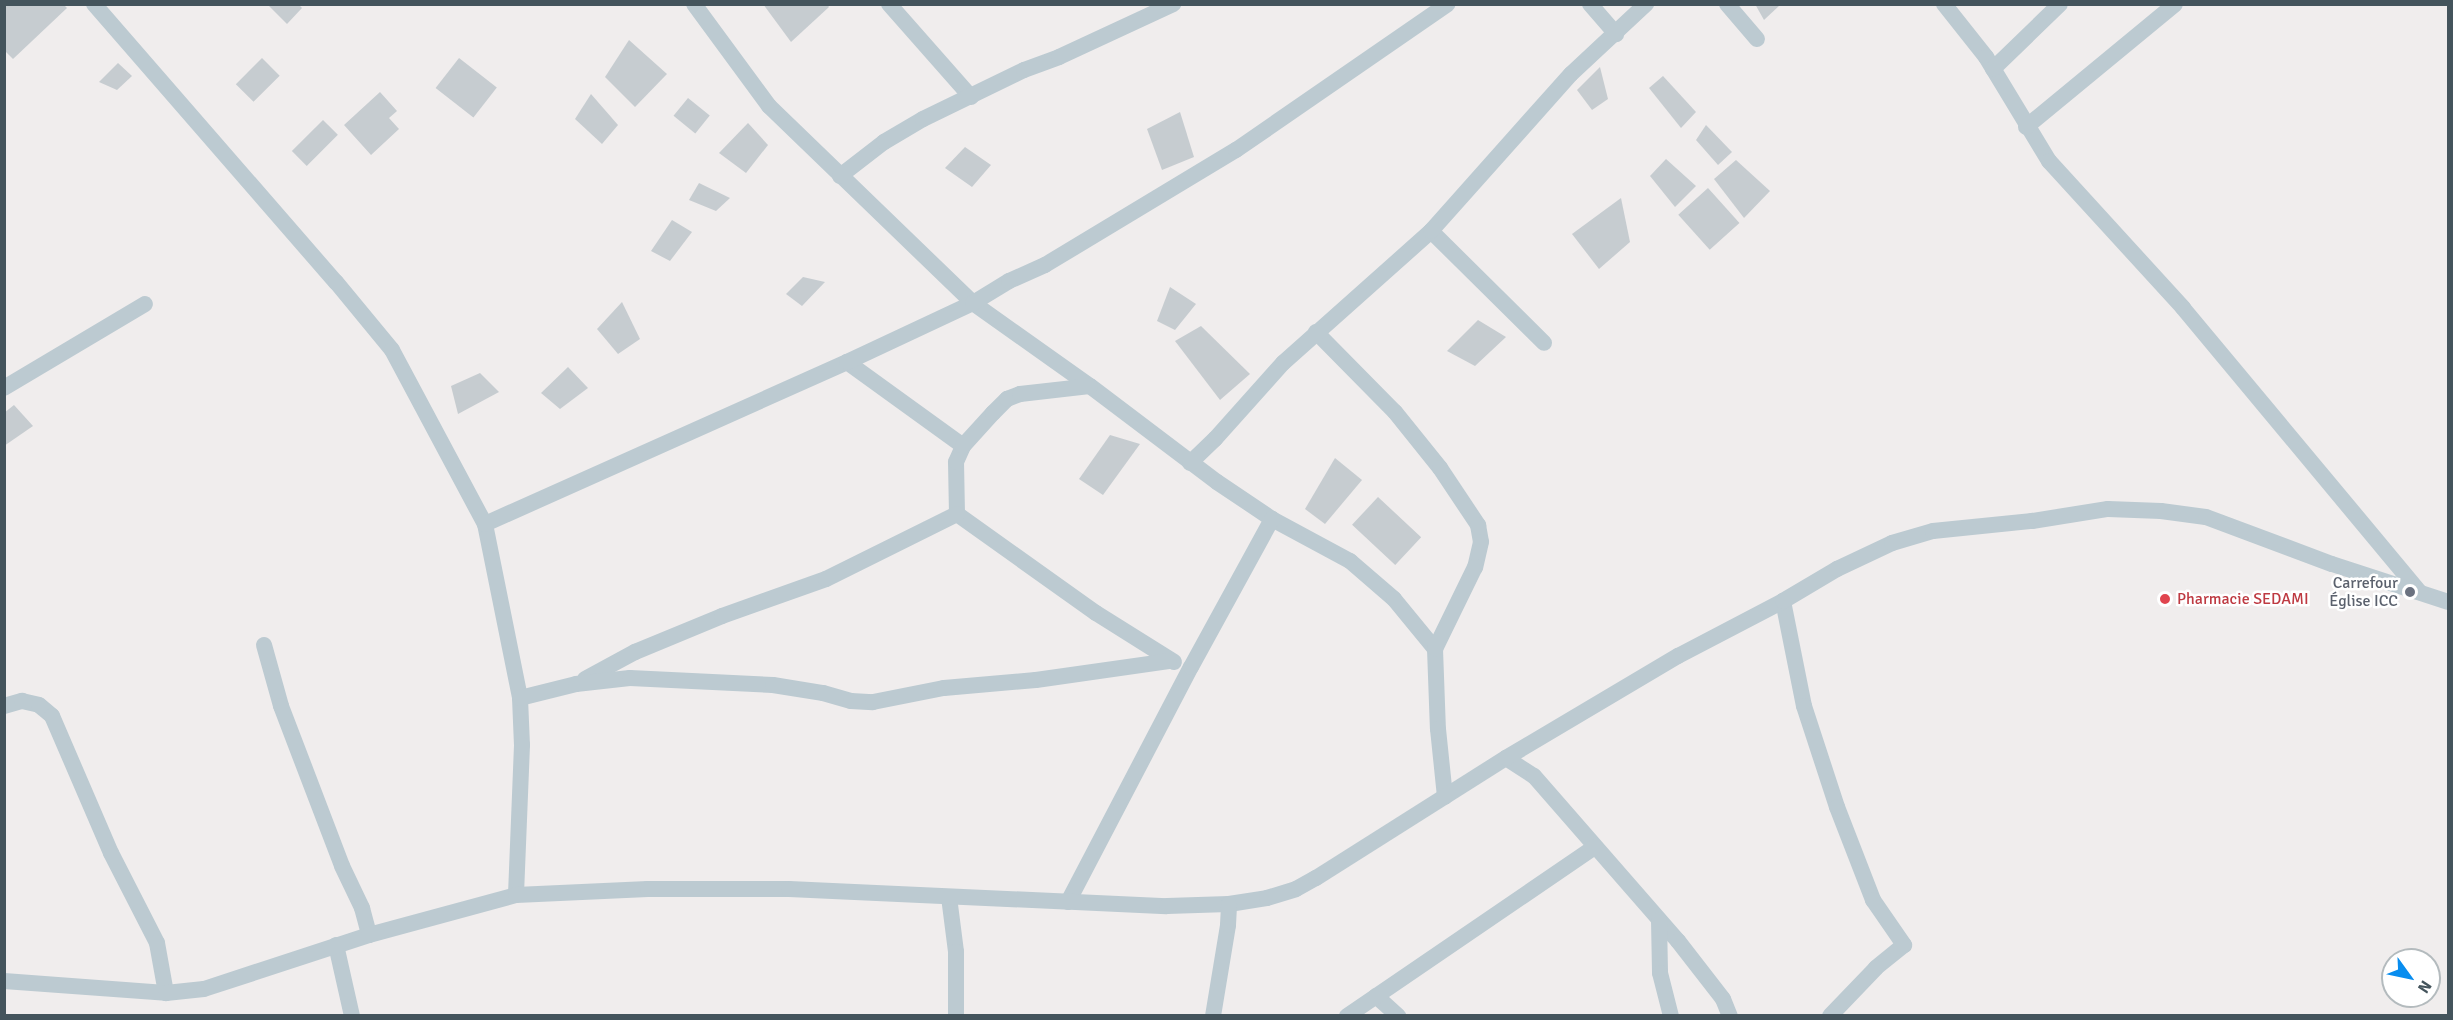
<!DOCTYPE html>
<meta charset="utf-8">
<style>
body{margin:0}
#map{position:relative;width:2453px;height:1020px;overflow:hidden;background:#f0eded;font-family:Signika,sans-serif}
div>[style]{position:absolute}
.building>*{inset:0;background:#c6ccd0;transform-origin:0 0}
.minor>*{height:16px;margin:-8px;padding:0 8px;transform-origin:8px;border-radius:8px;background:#bccad1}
.dots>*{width:16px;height:16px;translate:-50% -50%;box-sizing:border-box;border:3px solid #fff;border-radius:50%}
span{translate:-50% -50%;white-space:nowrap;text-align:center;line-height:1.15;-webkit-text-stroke:5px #fff;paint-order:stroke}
.worship-label{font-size:16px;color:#5b616d}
.right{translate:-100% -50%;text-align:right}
.health-label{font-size:16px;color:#be3a42}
.left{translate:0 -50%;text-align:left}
.frame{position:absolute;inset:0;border:6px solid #44545c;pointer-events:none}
.north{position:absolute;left:2381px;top:948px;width:60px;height:60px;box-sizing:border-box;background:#fff;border:2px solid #b4bbbe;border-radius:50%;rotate:123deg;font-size:16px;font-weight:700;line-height:24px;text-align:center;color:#44545c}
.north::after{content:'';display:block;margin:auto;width:21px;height:27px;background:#088def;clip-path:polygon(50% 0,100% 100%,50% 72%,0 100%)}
</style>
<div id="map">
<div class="building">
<i style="clip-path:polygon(7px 4px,63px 4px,67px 8px,13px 59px,4px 50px,4px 7px)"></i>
<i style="clip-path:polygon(267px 4px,298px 4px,302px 8px,287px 24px)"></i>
<i style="clip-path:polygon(763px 4px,827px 4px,829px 7px,791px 42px)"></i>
<i style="clip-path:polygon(1755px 4px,1781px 4px,1764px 20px)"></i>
<i style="clip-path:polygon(629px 40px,667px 74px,635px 107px,605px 77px)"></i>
<i style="left:262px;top:58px;width:25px;height:37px;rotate:45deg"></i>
<i style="left:459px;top:58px;width:48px;height:38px;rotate:38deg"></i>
<i style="clip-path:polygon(118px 63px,132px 76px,117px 90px,99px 82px)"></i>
<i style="clip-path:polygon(1600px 67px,1608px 99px,1592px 110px,1577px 90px)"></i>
<i style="clip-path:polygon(1663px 76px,1696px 112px,1681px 128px,1649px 88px)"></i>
<i style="clip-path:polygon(380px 92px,397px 111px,389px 118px,399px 129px,371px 155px,344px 125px)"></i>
<i style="clip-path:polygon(591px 94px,618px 125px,602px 144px,575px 119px)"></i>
<i style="left:688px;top:98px;width:28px;height:23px;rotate:39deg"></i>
<i style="clip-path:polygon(1180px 112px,1194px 157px,1162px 170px,1147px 129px)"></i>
<i style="left:323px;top:120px;width:21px;height:44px;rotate:45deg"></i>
<i style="clip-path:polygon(748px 123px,768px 145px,746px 173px,719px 153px)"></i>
<i style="clip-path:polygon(1706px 125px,1732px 152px,1718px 165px,1696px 140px)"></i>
<i style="clip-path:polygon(965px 147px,991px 165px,972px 187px,945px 168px)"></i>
<i style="clip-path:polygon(1666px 159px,1696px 186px,1675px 207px,1650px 176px)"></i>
<i style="clip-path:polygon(1736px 160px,1770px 191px,1744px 218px,1714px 179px)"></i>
<i style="clip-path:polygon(699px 183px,730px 198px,716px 211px,689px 200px)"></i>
<i style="left:1708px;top:188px;width:47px;height:40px;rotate:48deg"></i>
<i style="clip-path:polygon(1621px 198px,1630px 242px,1599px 269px,1572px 234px)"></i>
<i style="clip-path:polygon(672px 220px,692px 232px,670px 261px,651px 251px)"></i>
<i style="clip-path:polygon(803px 277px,825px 282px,802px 306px,786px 294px)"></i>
<i style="clip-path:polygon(1170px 287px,1196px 304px,1175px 330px,1157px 321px)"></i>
<i style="clip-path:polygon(622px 302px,640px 339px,618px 354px,597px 329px)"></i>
<i style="clip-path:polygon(1478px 320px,1506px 337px,1475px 366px,1447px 351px)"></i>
<i style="clip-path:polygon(1201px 326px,1250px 374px,1220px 400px,1175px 341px)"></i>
<i style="clip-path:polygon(568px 367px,588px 388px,560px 409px,541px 393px)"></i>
<i style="clip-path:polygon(480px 373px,499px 392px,458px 414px,451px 386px)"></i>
<i style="clip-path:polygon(14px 405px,33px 426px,4px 446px,4px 413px)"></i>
<i style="clip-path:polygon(1110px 435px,1140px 444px,1103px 495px,1079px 479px)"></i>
<i style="clip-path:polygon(1335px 458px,1362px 480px,1325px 524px,1305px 509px)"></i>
<i style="left:1378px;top:497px;width:59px;height:38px;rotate:43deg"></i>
</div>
<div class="minor">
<i style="left:94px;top:4px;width:369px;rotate:49deg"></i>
<i style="left:336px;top:282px;width:88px;rotate:50.5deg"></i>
<i style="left:392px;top:350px;width:197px;rotate:61.9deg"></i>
<i style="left:485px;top:524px;width:177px;rotate:78.6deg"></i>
<i style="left:520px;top:698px;width:47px;rotate:87.6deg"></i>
<i style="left:522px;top:745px;width:150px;rotate:92.3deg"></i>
<i style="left:694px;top:4px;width:127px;rotate:53.7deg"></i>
<i style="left:769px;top:106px;width:284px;rotate:44deg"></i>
<i style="left:973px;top:303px;width:143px;rotate:35.4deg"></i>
<i style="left:1090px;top:386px;width:159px;rotate:37.1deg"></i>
<i style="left:1217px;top:482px;width:66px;rotate:33.9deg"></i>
<i style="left:1272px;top:519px;width:89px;rotate:28.3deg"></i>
<i style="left:1350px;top:561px;width:58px;rotate:40.8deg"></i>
<i style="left:1394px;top:599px;width:65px;rotate:50.6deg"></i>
<i style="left:1435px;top:649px;width:80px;rotate:87.9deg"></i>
<i style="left:1438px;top:729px;width:68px;rotate:84.1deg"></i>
<i style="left:889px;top:4px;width:124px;rotate:48.6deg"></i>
<i style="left:1590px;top:4px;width:40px;rotate:49deg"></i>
<i style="left:1727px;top:4px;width:46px;rotate:49.4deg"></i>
<i style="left:1944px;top:4px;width:68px;rotate:51.6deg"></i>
<i style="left:1986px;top:57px;width:122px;rotate:58.8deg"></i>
<i style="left:2049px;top:161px;width:199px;rotate:47.6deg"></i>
<i style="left:2183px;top:308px;width:370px;rotate:50.2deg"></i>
<i style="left:1993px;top:69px;width:93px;rotate:-44.1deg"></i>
<i style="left:2026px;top:127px;width:193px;rotate:-39.5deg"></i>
<i style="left:840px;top:176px;width:56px;rotate:-37.7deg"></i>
<i style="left:884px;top:142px;width:45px;rotate:-30.5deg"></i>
<i style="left:923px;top:119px;width:112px;rotate:-25.9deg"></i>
<i style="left:1024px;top:70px;width:37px;rotate:-20deg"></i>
<i style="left:1059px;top:57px;width:126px;rotate:-24.9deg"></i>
<i style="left:1431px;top:231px;width:159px;rotate:44.7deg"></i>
<i style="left:1316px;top:332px;width:112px;rotate:45.4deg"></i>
<i style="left:1395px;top:412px;width:72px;rotate:51.2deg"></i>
<i style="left:1440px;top:468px;width:69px;rotate:56.3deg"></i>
<i style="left:1478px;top:525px;width:17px;rotate:80deg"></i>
<i style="left:1481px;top:542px;width:26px;rotate:103deg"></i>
<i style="left:1475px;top:567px;width:91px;rotate:116deg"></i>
<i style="left:847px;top:362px;width:143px;rotate:35.9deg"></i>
<i style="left:4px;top:388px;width:164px;rotate:-30.8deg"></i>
<i style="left:1190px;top:463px;width:35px;rotate:-44deg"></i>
<i style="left:1215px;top:439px;width:102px;rotate:-48.2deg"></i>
<i style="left:1283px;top:363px;width:198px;rotate:-41.7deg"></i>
<i style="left:1431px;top:231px;width:210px;rotate:-48.3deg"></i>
<i style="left:1571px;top:74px;width:103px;rotate:-43deg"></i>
<i style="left:957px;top:514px;width:171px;rotate:35.5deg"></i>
<i style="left:1096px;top:613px;width:92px;rotate:32.1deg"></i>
<i style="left:957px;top:514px;width:52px;rotate:-91.1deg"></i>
<i style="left:956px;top:462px;width:17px;rotate:-66deg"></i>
<i style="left:963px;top:446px;width:45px;rotate:-47.7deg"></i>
<i style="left:993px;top:413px;width:20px;rotate:-45deg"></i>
<i style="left:1007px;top:399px;width:14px;rotate:-21deg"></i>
<i style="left:1020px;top:394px;width:70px;rotate:-6.5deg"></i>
<i style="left:485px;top:524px;width:397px;rotate:-24.1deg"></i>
<i style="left:847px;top:362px;width:139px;rotate:-25.1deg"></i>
<i style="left:973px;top:303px;width:42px;rotate:-31.4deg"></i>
<i style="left:1009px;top:281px;width:39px;rotate:-24deg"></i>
<i style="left:1045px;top:265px;width:223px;rotate:-31.1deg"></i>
<i style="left:1236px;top:150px;width:257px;rotate:-34.6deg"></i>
<i style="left:1783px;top:601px;width:107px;rotate:78.7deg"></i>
<i style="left:1804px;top:706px;width:106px;rotate:71.9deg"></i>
<i style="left:1837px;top:807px;width:100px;rotate:68.8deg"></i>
<i style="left:1873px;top:900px;width:55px;rotate:55.4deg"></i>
<i style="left:1904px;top:945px;width:36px;rotate:141deg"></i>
<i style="left:1876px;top:968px;width:66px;rotate:133.8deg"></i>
<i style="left:264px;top:645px;width:63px;rotate:74.4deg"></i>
<i style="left:281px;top:706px;width:171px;rotate:69.1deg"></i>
<i style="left:342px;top:866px;width:47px;rotate:64.5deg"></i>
<i style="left:362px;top:908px;width:28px;rotate:75deg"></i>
<i style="left:585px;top:679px;width:57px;rotate:-28.4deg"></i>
<i style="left:635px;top:652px;width:94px;rotate:-22.5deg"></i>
<i style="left:722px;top:616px;width:110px;rotate:-19.6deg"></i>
<i style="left:826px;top:579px;width:146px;rotate:-26.4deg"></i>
<i style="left:520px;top:698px;width:58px;rotate:-14deg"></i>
<i style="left:576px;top:684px;width:54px;rotate:-6.3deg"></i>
<i style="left:630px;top:678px;width:143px;rotate:2.8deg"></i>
<i style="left:773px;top:685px;width:51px;rotate:9.1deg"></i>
<i style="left:823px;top:693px;width:29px;rotate:16deg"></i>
<i style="left:851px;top:701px;width:22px;rotate:3deg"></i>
<i style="left:873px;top:702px;width:72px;rotate:-11.2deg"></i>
<i style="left:944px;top:688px;width:92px;rotate:-5deg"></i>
<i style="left:1036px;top:680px;width:134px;rotate:-8.1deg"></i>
<i style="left:4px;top:706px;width:19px;rotate:-16deg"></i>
<i style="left:22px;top:701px;width:17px;rotate:13deg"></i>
<i style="left:39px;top:705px;width:17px;rotate:40deg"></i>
<i style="left:52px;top:716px;width:149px;rotate:66.7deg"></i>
<i style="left:111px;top:853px;width:101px;rotate:62.9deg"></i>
<i style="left:157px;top:943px;width:51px;rotate:79.8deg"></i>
<i style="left:1506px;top:758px;width:33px;rotate:33deg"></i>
<i style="left:1534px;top:776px;width:219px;rotate:48.9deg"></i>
<i style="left:1678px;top:941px;width:73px;rotate:52.2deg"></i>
<i style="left:1723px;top:999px;width:18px;rotate:68deg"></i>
<i style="left:949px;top:897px;width:55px;rotate:82.7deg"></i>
<i style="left:956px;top:952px;width:64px;rotate:90deg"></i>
<i style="left:1068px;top:902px;width:265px;rotate:-62.4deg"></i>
<i style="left:1191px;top:667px;width:169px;rotate:-61.3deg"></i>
<i style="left:1659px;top:920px;width:53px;rotate:88.9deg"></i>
<i style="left:1660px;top:973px;width:44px;rotate:75.7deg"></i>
<i style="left:336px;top:945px;width:73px;rotate:77.3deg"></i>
<i style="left:4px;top:981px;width:162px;rotate:4.2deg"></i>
<i style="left:166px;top:993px;width:38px;rotate:-6deg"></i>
<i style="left:204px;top:989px;width:174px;rotate:-18.1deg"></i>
<i style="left:369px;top:935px;width:152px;rotate:-15.2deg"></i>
<i style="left:516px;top:895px;width:132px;rotate:-2.6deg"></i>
<i style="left:648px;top:889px;width:141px"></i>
<i style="left:789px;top:889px;width:378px;rotate:2.6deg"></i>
<i style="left:1167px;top:906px;width:62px;rotate:-1.8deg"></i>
<i style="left:1229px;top:904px;width:38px;rotate:-9deg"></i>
<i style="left:1267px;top:898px;width:30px;rotate:-17deg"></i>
<i style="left:1296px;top:889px;width:23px;rotate:-29deg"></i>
<i style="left:1316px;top:878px;width:225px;rotate:-32.3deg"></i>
<i style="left:1506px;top:758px;width:200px;rotate:-30.7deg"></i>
<i style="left:1678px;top:656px;width:119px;rotate:-27.6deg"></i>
<i style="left:1783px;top:601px;width:63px;rotate:-30.7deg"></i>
<i style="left:1837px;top:569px;width:61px;rotate:-25.3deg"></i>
<i style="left:1892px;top:543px;width:43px;rotate:-16.3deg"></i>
<i style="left:1933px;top:531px;width:100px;rotate:-5.8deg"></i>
<i style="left:2032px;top:521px;width:77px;rotate:-9deg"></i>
<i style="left:2108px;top:509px;width:53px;rotate:2.2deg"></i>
<i style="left:2161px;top:511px;width:45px;rotate:7.6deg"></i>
<i style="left:2206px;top:517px;width:134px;rotate:20.5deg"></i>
<i style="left:2332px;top:564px;width:122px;rotate:18.1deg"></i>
<i style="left:1376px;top:996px;width:30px;rotate:42deg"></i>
<i style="left:1213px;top:1016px;width:92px;rotate:-80.6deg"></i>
<i style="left:1228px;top:925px;width:21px;rotate:-87deg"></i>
<i style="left:1347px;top:1016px;width:300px;rotate:-34.3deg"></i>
</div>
<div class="dots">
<i style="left:2410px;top:592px;background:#6b7280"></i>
<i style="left:2165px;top:599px;background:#e0444e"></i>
</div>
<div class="worship-label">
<span class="right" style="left:2398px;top:592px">Carrefour<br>Église ICC</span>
</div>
<div class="health-label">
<span class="left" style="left:2177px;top:599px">Pharmacie SEDAMI</span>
</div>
<div class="frame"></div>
<div class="north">N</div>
</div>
